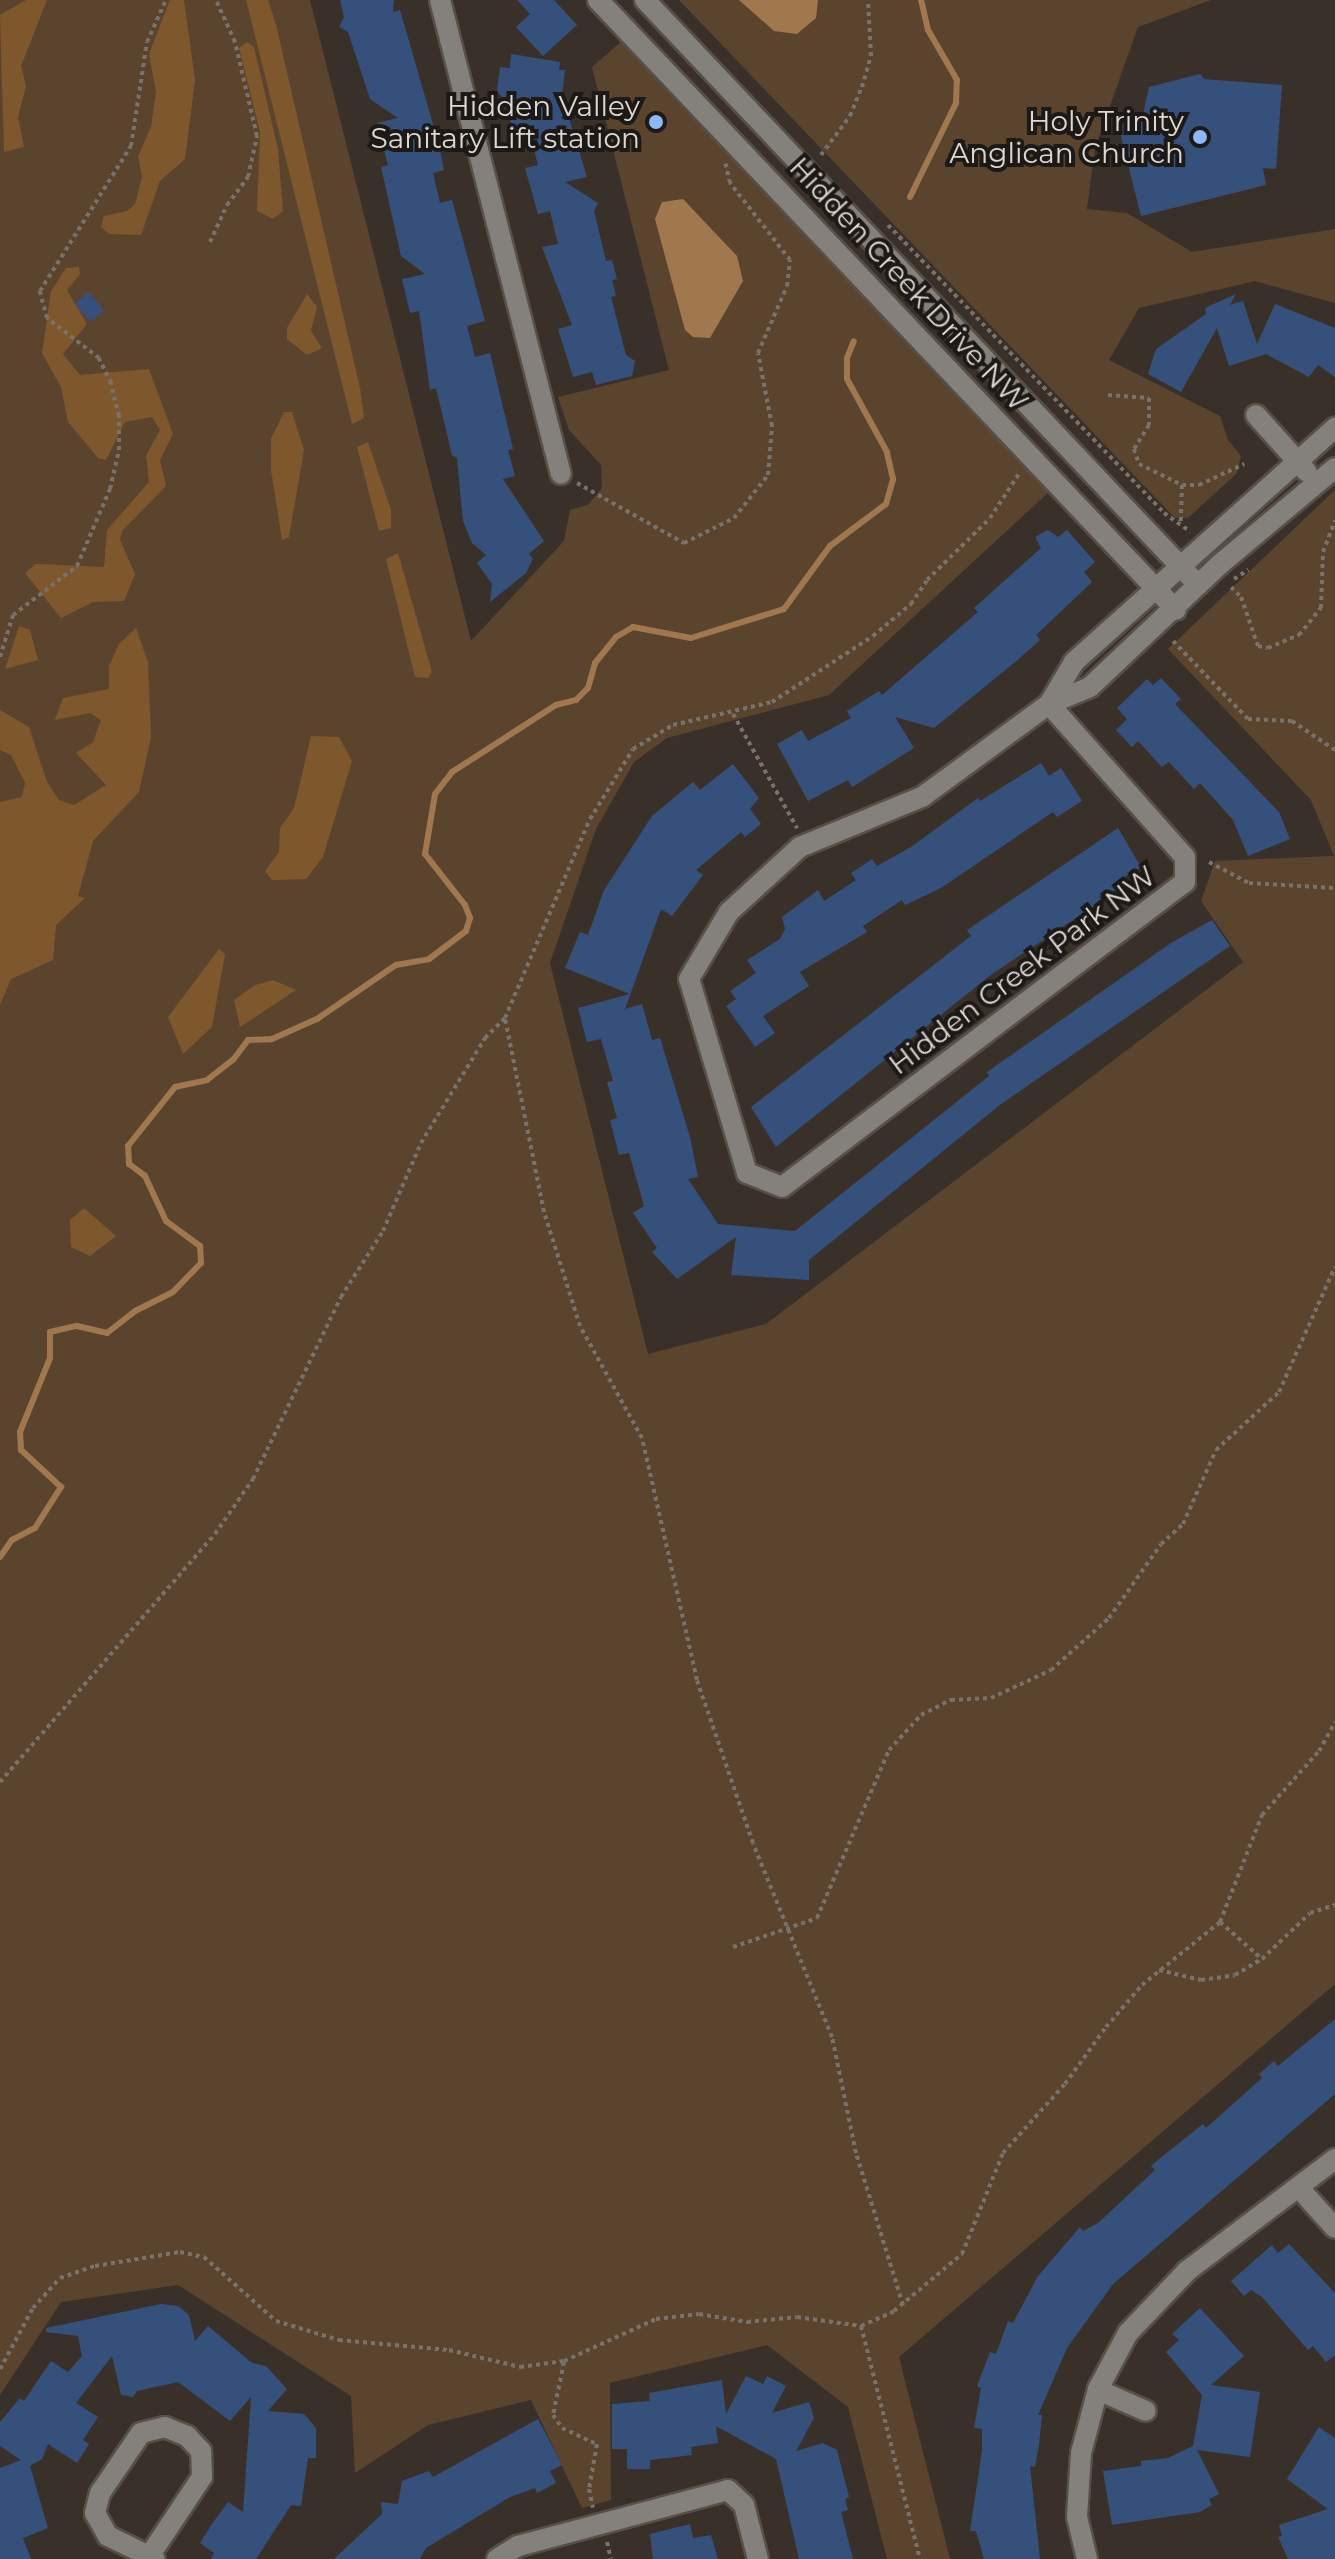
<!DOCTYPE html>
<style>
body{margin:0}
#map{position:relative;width:1335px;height:2559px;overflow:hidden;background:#393129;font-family:Montserrat,sans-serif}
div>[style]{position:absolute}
.green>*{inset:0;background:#5b442e}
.forest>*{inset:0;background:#7f572d}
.water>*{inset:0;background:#a1774d}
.stream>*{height:6px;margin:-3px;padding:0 3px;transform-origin:3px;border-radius:3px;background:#a1774d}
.building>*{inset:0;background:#35517b;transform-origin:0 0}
.path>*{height:4px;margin-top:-2px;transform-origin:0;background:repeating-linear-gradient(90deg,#79726b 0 4px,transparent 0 8px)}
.roads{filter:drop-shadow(2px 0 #574f48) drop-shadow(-2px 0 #574f48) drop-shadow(0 2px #574f48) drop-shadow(0 -2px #574f48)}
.minor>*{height:20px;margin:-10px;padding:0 10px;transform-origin:10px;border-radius:10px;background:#84807c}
.dots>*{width:22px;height:22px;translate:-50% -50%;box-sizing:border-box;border:4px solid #1d1916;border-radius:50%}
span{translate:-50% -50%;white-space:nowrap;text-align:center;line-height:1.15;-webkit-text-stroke:8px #1d1916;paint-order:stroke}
.poi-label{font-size:28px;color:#ddd8d3}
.right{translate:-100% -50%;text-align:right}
.street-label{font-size:28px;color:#ddd8d3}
</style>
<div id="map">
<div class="green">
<i style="clip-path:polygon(0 0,310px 0,471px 641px,564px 541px,570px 510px,588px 505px,602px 488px,601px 465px,569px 430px,558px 397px,669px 370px,592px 67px,622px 41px,1051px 490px,829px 695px,667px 738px,634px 762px,596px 829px,550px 963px,648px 1354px,766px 1324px,1243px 962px,1201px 901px,1215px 861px,1334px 856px,1311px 800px,1168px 649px,1335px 490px,1335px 1984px,899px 2357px,950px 2559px,887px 2559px,848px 2407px,767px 2345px,610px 2383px,611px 2500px,582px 2508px,531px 2400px,428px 2425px,355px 2473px,351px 2396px,178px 2285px,61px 2302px,0 2395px)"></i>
<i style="clip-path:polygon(679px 0,1211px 0,1138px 27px,1095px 148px,1087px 209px,1127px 213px,1192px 252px,1335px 229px,1335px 303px,1255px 281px,1139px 308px,1109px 360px,1220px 416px,1228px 440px,1241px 456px,1237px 473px,1188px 518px,1174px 517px)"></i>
</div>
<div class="forest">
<i style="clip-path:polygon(26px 0,47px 0,21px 66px,26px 86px,18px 117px,24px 147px,4px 152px,0 15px)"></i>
<i style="clip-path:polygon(170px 0,184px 0,195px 80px,185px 159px,160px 181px,141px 235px,109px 234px,101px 227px,104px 216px,127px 211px,135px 204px,142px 177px,138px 156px,151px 127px,156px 92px,149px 54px)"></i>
<i style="clip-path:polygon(246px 0,268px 0,276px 25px,360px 388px,364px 418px,352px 424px)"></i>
<i style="clip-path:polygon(247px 42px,254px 47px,278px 149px,283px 211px,273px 219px,257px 211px,260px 132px,239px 48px)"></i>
<i style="clip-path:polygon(79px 267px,80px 274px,67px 290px,87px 324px,63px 354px,80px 375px,149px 369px,173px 434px,160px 460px,166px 486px,122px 531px,120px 540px,135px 574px,124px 601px,93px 602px,61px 618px,25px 573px,36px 564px,104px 567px,107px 530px,149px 482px,146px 456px,160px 430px,152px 417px,125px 422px,106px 460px,98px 458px,68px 422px,61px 387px,42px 353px,51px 291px,66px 268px)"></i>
<i style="clip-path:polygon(307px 294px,317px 307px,311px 331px,322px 348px,307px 355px,287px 339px,287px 328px)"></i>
<i style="clip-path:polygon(284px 412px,292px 412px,304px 450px,289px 537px,282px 540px,271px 470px,271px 439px)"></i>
<i style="clip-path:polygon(368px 442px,391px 510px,391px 528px,379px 531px,357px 447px)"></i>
<i style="clip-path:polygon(398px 553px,432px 672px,428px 678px,415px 677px,386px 559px)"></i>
<i style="clip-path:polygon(19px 626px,30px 630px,38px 660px,5px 669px)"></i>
<i style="clip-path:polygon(136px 628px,148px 662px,151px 737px,139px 792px,93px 841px,78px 896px,85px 898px,56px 925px,53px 960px,11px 979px,0 1005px,0 802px,22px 797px,25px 783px,11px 755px,0 750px,0 710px,29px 727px,47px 782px,59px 800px,74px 805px,106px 785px,76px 753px,93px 742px,101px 720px,90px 713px,55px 720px,63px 698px,109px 689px,109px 666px,119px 644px)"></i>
<i style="clip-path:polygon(311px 736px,339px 737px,352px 761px,323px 857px,306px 879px,272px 880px,265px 871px,279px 852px,280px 828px,294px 808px)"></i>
<i style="clip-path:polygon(219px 949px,225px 954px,212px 1027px,183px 1054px,168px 1017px)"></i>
<i style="clip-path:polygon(273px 980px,296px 990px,240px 1027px,234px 1000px,255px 985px)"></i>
<i style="clip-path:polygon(84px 1208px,116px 1236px,90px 1256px,71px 1247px,70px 1220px)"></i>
</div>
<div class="water">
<i style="clip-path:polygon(739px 0,818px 0,816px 18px,797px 34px,774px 31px)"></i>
<i style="clip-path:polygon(683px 199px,737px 256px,743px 281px,710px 338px,693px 337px,685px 330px,655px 219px,662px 202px)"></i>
</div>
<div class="stream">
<i style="left:910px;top:197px;width:105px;rotate:-63.9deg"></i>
<i style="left:956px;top:103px;width:23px;rotate:-88deg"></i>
<i style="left:957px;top:80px;width:58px;rotate:-120.1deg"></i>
<i style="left:928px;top:30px;width:31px;rotate:-103deg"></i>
<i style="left:0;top:1557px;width:21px;rotate:-55deg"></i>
<i style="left:12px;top:1540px;width:26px;rotate:-28deg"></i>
<i style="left:35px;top:1528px;width:49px;rotate:-57.6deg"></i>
<i style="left:61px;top:1487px;width:54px;rotate:-137.2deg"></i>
<i style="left:21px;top:1450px;width:18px;rotate:-93deg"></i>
<i style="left:20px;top:1432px;width:80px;rotate:-67.9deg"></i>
<i style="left:50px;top:1358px;width:26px;rotate:-90deg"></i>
<i style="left:50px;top:1332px;width:28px;rotate:-13deg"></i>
<i style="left:77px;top:1326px;width:31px;rotate:13deg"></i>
<i style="left:107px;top:1333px;width:36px;rotate:-38deg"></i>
<i style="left:135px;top:1311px;width:42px;rotate:-26.6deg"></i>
<i style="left:173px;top:1292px;width:40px;rotate:-46deg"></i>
<i style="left:201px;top:1263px;width:17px;rotate:-93deg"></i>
<i style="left:200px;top:1246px;width:42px;rotate:-143.7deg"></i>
<i style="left:166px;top:1221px;width:50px;rotate:-115deg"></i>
<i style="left:145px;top:1176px;width:20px;rotate:-143deg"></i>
<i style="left:129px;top:1164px;width:18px;rotate:-93deg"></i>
<i style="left:128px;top:1146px;width:75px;rotate:-51.5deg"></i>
<i style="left:175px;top:1087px;width:33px;rotate:-12deg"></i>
<i style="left:207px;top:1080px;width:33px;rotate:-38deg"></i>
<i style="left:233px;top:1060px;width:25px;rotate:-53deg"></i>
<i style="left:248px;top:1040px;width:24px;rotate:-2deg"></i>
<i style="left:272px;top:1039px;width:49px;rotate:-24deg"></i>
<i style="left:317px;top:1019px;width:96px;rotate:-34.4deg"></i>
<i style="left:396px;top:965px;width:34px;rotate:-10deg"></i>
<i style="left:429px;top:959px;width:46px;rotate:-37.1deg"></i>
<i style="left:466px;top:931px;width:14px;rotate:-73deg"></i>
<i style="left:470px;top:918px;width:14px;rotate:-111deg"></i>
<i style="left:465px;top:905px;width:65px;rotate:-128.1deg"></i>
<i style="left:425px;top:854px;width:61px;rotate:-80.5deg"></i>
<i style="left:435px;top:794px;width:28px;rotate:-52deg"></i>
<i style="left:452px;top:772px;width:124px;rotate:-32.8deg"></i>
<i style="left:556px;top:705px;width:21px;rotate:-14deg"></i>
<i style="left:576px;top:700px;width:17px;rotate:-45deg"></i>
<i style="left:588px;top:688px;width:26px;rotate:-74deg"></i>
<i style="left:595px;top:663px;width:33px;rotate:-51deg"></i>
<i style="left:616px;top:637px;width:20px;rotate:-30deg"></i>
<i style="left:633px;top:627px;width:59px;rotate:10.7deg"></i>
<i style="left:691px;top:638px;width:97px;rotate:-17.3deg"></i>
<i style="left:784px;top:609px;width:78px;rotate:-53.9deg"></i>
<i style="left:830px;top:546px;width:70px;rotate:-36.9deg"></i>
<i style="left:886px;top:504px;width:26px;rotate:-74deg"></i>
<i style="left:893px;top:479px;width:28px;rotate:-103deg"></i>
<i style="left:887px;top:452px;width:83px;rotate:-118.7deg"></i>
<i style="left:847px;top:379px;width:21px;rotate:-90deg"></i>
<i style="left:847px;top:358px;width:18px;rotate:-68deg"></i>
</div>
<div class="building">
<i style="clip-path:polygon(340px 0,394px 0,393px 12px,400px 10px,439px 145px,444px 170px,433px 173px,440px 203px,452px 200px,485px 321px,467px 326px,475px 357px,490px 353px,513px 449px,508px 450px,515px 476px,503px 479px,544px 541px,529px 554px,533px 559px,526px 573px,490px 602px,492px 584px,477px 563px,486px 555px,472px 543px,463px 521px,457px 458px,452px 455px,436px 388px,430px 390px,419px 311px,410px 313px,402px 279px,425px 274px,401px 256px,381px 167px,388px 165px,377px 123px,398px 118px,370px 99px,348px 32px,339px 27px,344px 17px)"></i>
<i style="clip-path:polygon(517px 0,554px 0,577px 25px,543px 56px,516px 27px,530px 14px)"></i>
<i style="clip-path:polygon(511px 54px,560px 62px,559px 70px,565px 70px,562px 95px,587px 177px,565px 182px,598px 203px,594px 211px,606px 261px,612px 260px,617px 279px,612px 280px,616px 296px,611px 297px,626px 355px,635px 361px,632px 376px,596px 385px,592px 372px,573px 377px,558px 329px,572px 325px,542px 247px,558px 244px,550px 211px,538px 214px,525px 168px,538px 165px,529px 131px,514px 135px,505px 101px,497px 91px,500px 67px,510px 68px)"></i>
<i style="clip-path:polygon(1200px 74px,1204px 79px,1282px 85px,1276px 169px,1263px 168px,1266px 185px,1141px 216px,1118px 125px,1142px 119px,1149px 87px)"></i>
<i style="left:88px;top:292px;width:24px;height:18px;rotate:48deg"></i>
<i style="clip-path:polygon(1236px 294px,1230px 305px,1243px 301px,1257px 344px,1275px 304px,1335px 328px,1335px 377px,1318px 365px,1309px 377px,1266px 354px,1229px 366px,1217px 328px,1181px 392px,1148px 374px,1156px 349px,1206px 314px,1205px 308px)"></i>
<i style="clip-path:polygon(1048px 530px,1058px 537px,1067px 530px,1095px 562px,1084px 572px,1092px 582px,1036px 635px,1040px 640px,1020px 658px,934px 728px,895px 717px,914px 748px,852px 787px,848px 780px,808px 801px,777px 744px,802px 730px,808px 741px,851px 718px,847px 711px,879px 691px,882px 695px,978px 612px,974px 608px,1041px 548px,1035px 537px)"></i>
<i style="clip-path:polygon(1161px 678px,1181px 699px,1175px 704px,1279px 812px,1290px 839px,1248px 856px,1233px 820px,1200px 783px,1194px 789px,1169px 762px,1162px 767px,1138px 741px,1132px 747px,1116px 730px,1127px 719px,1117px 708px,1147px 679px,1153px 685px)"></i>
<i style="clip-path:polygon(1041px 763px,1049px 776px,1061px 768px,1082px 801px,1057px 817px,1053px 812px,941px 888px,905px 905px,902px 900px,863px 926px,867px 932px,800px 972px,809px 986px,763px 1016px,775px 1033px,755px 1047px,726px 1006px,736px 999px,730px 991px,756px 973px,747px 960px,780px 939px,785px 929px,782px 917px,818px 890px,824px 901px,856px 880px,851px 873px,872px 859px,877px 866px,911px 847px,978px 798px,980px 801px)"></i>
<i style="clip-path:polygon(733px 764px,759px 798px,750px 809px,761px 824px,745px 837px,741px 832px,696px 870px,703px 875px,672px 916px,661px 909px,625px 1009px,642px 1004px,652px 1040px,660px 1038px,690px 1137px,698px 1177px,688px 1179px,718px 1224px,795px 1231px,989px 1076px,987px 1072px,1171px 943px,1212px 920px,1230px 946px,1001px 1104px,809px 1260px,809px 1280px,731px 1275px,736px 1237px,677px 1279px,652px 1252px,657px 1248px,633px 1213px,644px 1206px,629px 1153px,619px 1155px,610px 1120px,617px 1118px,607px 1082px,613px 1081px,601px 1039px,587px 1042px,578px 1008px,630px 994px,565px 968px,580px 932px,588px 935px,604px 890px,652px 816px,693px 782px,700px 790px)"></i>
<i style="clip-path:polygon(1118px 828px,1141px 867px,1125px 877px,1129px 883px,992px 974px,776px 1147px,751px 1107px,971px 936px,967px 930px)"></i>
<i style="clip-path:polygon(1335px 2019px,1335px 2094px,1113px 2284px,1067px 2348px,1038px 2415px,1042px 2415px,1039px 2445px,1035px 2467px,1030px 2466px,1040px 2559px,984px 2559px,976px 2531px,970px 2531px,982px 2451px,982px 2429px,974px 2428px,981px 2388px,977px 2386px,990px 2352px,996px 2354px,1008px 2321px,1013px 2323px,1038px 2276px,1080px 2227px,1083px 2231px,1098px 2223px,1155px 2170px,1151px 2166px,1164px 2155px,1203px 2124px,1206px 2128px,1262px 2078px,1259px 2074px,1274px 2061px,1278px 2066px)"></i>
<i style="clip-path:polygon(1289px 2244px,1335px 2293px,1335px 2355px,1326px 2362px,1313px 2346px,1308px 2350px,1262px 2297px,1251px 2290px,1244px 2296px,1231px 2281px,1272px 2245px,1278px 2253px)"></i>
<i style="clip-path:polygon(161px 2304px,178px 2306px,189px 2315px,195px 2341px,208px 2326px,252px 2363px,266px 2366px,287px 2389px,268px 2411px,304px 2414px,316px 2428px,316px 2458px,308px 2458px,301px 2506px,291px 2505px,256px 2559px,211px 2559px,214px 2553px,200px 2543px,212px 2524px,228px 2502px,243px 2512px,251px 2397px,230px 2421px,178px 2382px,137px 2391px,133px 2397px,121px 2395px,112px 2356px,76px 2403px,98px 2417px,83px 2440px,89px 2444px,77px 2463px,48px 2444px,42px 2459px,30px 2466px,48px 2528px,23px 2538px,31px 2559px,0 2559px,0 2468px,21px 2460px,0 2446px,0 2422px,20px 2398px,24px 2401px,51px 2361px,68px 2372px,82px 2356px,78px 2336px,46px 2332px,46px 2328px)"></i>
<i style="clip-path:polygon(1200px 2308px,1244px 2356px,1211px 2385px,1260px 2392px,1250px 2457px,1197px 2450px,1219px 2494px,1209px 2499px,1212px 2505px,1200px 2512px,1112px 2525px,1103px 2471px,1141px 2466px,1141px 2461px,1168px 2458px,1193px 2446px,1202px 2395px,1166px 2352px,1179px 2340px,1172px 2334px)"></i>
<i style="clip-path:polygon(746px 2376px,763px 2384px,767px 2376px,786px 2386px,772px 2413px,809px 2402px,814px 2418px,796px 2451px,823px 2443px,837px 2450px,849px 2497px,845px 2499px,848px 2510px,841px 2512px,853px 2559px,799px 2559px,776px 2459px,716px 2426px,718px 2443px,691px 2447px,692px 2455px,650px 2460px,650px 2469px,627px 2469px,627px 2449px,612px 2449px,612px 2404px,650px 2401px,649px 2393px,722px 2380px,726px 2414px)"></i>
<i style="clip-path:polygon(538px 2419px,562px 2465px,550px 2471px,556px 2483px,537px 2493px,535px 2488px,510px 2497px,426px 2548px,420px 2559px,334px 2559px,382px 2514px,381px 2502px,398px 2504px,402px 2481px,429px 2471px,433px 2477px)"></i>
<i style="clip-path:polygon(1319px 2427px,1335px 2438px,1335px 2559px,1288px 2559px,1278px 2537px,1282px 2536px,1279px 2525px,1328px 2509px,1287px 2479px)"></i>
<i style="clip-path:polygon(690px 2524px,693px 2538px,711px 2535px,718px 2559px,653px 2559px,650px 2534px)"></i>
</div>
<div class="path">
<i style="left:821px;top:155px;width:49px;rotate:-53.4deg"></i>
<i style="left:850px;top:116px;width:31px;rotate:-68deg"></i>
<i style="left:862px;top:87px;width:32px;rotate:-74deg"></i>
<i style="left:871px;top:56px;width:56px;rotate:-93.1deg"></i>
<i style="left:888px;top:225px;width:399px;rotate:46.2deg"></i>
<i style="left:1164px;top:513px;width:32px;rotate:35deg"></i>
<i style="left:210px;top:242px;width:41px;rotate:-65.3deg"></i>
<i style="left:227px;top:205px;width:35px;rotate:-53deg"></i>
<i style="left:248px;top:177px;width:42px;rotate:-77.6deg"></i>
<i style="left:257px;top:136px;width:97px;rotate:-103.2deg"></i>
<i style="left:235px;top:42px;width:46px;rotate:-114.3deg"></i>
<i style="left:1108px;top:395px;width:41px;rotate:4.2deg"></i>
<i style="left:1149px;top:398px;width:27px;rotate:90deg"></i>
<i style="left:1149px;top:425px;width:28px;rotate:122deg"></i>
<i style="left:1134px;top:449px;width:16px;rotate:72deg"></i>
<i style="left:1139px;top:464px;width:48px;rotate:26deg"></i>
<i style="left:1182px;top:485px;width:38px;rotate:92deg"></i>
<i style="left:577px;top:483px;width:123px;rotate:29.3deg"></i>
<i style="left:684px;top:543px;width:56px;rotate:-26.6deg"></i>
<i style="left:734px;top:518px;width:55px;rotate:-51.7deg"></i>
<i style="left:768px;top:475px;width:49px;rotate:-85.3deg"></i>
<i style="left:772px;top:426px;width:74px;rotate:-100.9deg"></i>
<i style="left:758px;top:353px;width:73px;rotate:-66.6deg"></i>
<i style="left:787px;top:286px;width:26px;rotate:-83deg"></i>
<i style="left:790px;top:260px;width:98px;rotate:-127.9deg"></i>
<i style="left:730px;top:183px;width:23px;rotate:-103deg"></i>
<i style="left:1182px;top:485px;width:17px"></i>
<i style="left:1199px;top:485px;width:50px;rotate:-25deg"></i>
<i style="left:1234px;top:579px;width:17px;rotate:-33deg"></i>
<i style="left:1231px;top:587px;width:14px;rotate:45deg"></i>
<i style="left:1241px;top:597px;width:52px;rotate:70.9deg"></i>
<i style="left:1258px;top:646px;width:10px;rotate:11deg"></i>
<i style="left:1268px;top:648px;width:34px;rotate:-23deg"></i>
<i style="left:1299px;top:635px;width:35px;rotate:-51deg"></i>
<i style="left:1321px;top:608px;width:56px;rotate:-88deg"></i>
<i style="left:1323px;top:552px;width:34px;rotate:-69deg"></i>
<i style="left:1173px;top:641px;width:108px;rotate:46.1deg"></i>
<i style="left:1248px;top:719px;width:44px;rotate:2.6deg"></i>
<i style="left:1292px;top:721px;width:52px;rotate:34deg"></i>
<i style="left:0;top:657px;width:44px;rotate:-72.8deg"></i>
<i style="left:13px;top:615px;width:81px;rotate:-37.4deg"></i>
<i style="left:77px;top:566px;width:84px;rotate:-66.8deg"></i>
<i style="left:110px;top:489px;width:40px;rotate:-77deg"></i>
<i style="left:119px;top:450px;width:34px;rotate:-90deg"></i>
<i style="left:119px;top:416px;width:34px;rotate:-104deg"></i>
<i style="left:111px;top:383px;width:28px;rotate:-116deg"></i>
<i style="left:99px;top:358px;width:66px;rotate:-142.4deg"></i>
<i style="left:47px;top:318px;width:28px;rotate:-105deg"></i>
<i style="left:40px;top:291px;width:171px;rotate:-57.9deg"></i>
<i style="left:131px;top:146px;width:105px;rotate:-81.3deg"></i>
<i style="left:147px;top:42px;width:46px;rotate:-65.7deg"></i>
<i style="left:733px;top:714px;width:131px;rotate:60.7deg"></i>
<i style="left:1209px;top:862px;width:45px;rotate:27.7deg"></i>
<i style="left:1249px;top:883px;width:86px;rotate:3.3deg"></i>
<i style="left:0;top:1782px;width:328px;rotate:-49.1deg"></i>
<i style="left:215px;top:1534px;width:67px;rotate:-55.4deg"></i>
<i style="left:253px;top:1479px;width:202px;rotate:-64.2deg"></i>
<i style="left:341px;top:1297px;width:78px;rotate:-57.5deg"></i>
<i style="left:383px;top:1231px;width:96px;rotate:-66.6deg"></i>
<i style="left:421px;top:1143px;width:123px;rotate:-58.6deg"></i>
<i style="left:485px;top:1038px;width:28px;rotate:-45deg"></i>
<i style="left:1220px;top:1922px;width:56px;rotate:41.4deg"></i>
<i style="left:1262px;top:1959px;width:66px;rotate:-43.8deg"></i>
<i style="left:1310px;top:1913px;width:26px;rotate:-18deg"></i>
<i style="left:733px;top:1947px;width:89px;rotate:-19deg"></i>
<i style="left:817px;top:1918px;width:183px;rotate:-66.8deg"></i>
<i style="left:889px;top:1750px;width:47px;rotate:-47.6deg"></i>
<i style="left:921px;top:1715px;width:34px;rotate:-27deg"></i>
<i style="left:951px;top:1700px;width:40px;rotate:-2.9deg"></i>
<i style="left:991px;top:1698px;width:66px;rotate:-25deg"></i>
<i style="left:1051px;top:1670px;width:78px;rotate:-41.9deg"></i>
<i style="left:1109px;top:1618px;width:90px;rotate:-54.9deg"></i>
<i style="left:1161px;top:1544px;width:30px;rotate:-42deg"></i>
<i style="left:1183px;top:1524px;width:81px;rotate:-66deg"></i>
<i style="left:1216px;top:1450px;width:86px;rotate:-42.6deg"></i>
<i style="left:1279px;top:1392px;width:137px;rotate:-65.9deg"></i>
<i style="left:1159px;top:1970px;width:43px;rotate:13.4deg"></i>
<i style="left:1201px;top:1980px;width:34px;rotate:-8deg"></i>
<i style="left:1235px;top:1975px;width:31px;rotate:-31deg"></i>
<i style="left:903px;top:2305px;width:159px;rotate:-107.2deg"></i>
<i style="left:856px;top:2153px;width:118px;rotate:-101.7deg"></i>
<i style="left:832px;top:2037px;width:209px;rotate:-112.2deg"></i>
<i style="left:753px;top:1843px;width:172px;rotate:-109deg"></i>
<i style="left:697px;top:1680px;width:248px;rotate:-102.8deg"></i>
<i style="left:642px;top:1438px;width:128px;rotate:-119deg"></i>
<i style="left:580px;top:1326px;width:120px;rotate:-107.5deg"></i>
<i style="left:544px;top:1212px;width:198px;rotate:-101.4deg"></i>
<i style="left:505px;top:1018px;width:216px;rotate:-66.9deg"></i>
<i style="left:590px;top:819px;width:82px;rotate:-58.4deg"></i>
<i style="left:633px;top:749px;width:47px;rotate:-31deg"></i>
<i style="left:673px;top:725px;width:102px;rotate:-13.1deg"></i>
<i style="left:772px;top:702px;width:121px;rotate:-33.2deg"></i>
<i style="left:873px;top:636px;width:50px;rotate:-40.1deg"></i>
<i style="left:911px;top:604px;width:29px;rotate:-56deg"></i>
<i style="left:927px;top:580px;width:88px;rotate:-44.5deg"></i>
<i style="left:990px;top:518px;width:55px;rotate:-56.9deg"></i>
<i style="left:861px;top:2326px;width:240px;rotate:75.8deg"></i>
<i style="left:564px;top:2362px;width:54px;rotate:101.7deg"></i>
<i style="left:553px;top:2415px;width:16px;rotate:55deg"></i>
<i style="left:562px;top:2428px;width:38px;rotate:25deg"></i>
<i style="left:597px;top:2444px;width:46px;rotate:100.1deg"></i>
<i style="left:589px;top:2489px;width:19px;rotate:78deg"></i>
<i style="left:0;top:2369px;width:69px;rotate:-61.6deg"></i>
<i style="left:33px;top:2308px;width:40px;rotate:-48deg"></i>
<i style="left:60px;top:2278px;width:37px;rotate:-19deg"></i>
<i style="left:95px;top:2266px;width:86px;rotate:-9.4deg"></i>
<i style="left:180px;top:2252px;width:25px;rotate:12deg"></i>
<i style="left:204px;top:2257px;width:96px;rotate:41.6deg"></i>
<i style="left:276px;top:2321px;width:66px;rotate:16.8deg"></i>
<i style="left:339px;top:2340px;width:110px;rotate:5.2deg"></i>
<i style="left:449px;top:2350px;width:73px;rotate:13.5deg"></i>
<i style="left:520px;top:2367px;width:44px;rotate:-7.8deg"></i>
<i style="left:564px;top:2361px;width:101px;rotate:-24.5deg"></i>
<i style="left:656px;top:2319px;width:43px;rotate:-6.6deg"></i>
<i style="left:699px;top:2314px;width:49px;rotate:9.5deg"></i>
<i style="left:747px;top:2322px;width:50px;rotate:-5.7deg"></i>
<i style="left:797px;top:2317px;width:65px;rotate:8deg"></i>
<i style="left:861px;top:2326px;width:36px;rotate:-24deg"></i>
<i style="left:894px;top:2311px;width:89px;rotate:-40deg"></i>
<i style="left:962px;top:2254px;width:109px;rotate:-67.9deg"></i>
<i style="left:1003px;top:2153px;width:93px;rotate:-48.1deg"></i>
<i style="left:1065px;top:2084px;width:70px;rotate:-54.3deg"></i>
<i style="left:1106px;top:2027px;width:55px;rotate:-49.4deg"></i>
<i style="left:1142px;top:1985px;width:100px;rotate:-38.9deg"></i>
<i style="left:1220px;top:1922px;width:115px;rotate:-68.6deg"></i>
<i style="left:1262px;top:1815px;width:86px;rotate:-48.3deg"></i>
<i style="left:1319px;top:1751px;width:33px;rotate:-61deg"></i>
<i style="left:607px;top:2542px;width:17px;rotate:77deg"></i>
</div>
<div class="roads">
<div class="minor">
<i style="left:440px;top:0;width:489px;rotate:75.7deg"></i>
<i style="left:598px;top:0;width:840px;rotate:46.54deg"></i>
<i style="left:645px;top:0;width:805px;rotate:46.61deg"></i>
<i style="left:1256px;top:415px;width:76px;rotate:48.2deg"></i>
<i style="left:1049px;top:704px;width:205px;rotate:48.4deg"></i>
<i style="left:1185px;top:857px;width:25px;rotate:90deg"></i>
<i style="left:1185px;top:882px;width:505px;rotate:142.88deg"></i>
<i style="left:782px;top:1187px;width:38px;rotate:-158deg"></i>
<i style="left:747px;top:1173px;width:202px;rotate:-106.6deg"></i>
<i style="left:689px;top:979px;width:78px;rotate:-59.2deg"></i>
<i style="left:729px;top:912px;width:96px;rotate:-42.5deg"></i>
<i style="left:800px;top:847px;width:132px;rotate:-22.3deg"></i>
<i style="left:922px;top:797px;width:157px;rotate:-36.2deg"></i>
<i style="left:1049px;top:704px;width:44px;rotate:-22.5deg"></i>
<i style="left:1090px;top:687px;width:178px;rotate:-43.4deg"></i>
<i style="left:1219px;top:565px;width:151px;rotate:-39.9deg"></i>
<i style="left:1049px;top:704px;width:49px;rotate:-59.2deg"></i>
<i style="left:1074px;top:662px;width:351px;rotate:-41.9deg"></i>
<i style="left:1300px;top:2189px;width:52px;rotate:48.1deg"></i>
<i style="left:1098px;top:2390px;width:52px;rotate:23.6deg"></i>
<i style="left:150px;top:2555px;width:94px;rotate:-56.3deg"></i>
<i style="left:202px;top:2477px;width:26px;rotate:-92deg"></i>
<i style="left:201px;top:2451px;width:21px;rotate:-133deg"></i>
<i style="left:187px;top:2436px;width:24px;rotate:-158deg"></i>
<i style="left:165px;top:2427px;width:25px;rotate:166deg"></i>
<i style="left:141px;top:2433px;width:73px;rotate:124.3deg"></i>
<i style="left:100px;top:2493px;width:21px;rotate:104deg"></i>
<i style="left:95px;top:2513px;width:26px;rotate:61deg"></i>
<i style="left:108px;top:2536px;width:52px;rotate:26.1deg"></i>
<i style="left:497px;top:2559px;width:25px;rotate:-32deg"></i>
<i style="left:518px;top:2546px;width:217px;rotate:-14.9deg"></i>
<i style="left:728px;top:2490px;width:22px;rotate:43deg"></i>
<i style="left:744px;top:2505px;width:56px;rotate:75.5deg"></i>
<i style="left:1087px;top:2559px;width:43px;rotate:-103.4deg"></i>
<i style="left:1077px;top:2517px;width:64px;rotate:-86.4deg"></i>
<i style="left:1081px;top:2453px;width:66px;rotate:-75.1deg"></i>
<i style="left:1098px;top:2389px;width:64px;rotate:-61.8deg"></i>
<i style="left:1128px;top:2333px;width:86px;rotate:-46.4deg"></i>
<i style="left:1187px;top:2271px;width:186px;rotate:-37.1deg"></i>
</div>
</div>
<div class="dots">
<i style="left:656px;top:122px;background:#8cb9fc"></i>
<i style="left:1200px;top:137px;background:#8cb9fc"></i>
</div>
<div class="poi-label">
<span class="right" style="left:640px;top:122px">Hidden Valley<br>Sanitary Lift station</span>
<span class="right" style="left:1184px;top:137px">Holy Trinity<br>Anglican Church</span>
</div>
<div class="street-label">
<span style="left:909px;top:284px;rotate:47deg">Hidden Creek Drive NW</span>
<span style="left:1022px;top:970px;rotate:-37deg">Hidden Creek Park NW</span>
</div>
</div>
